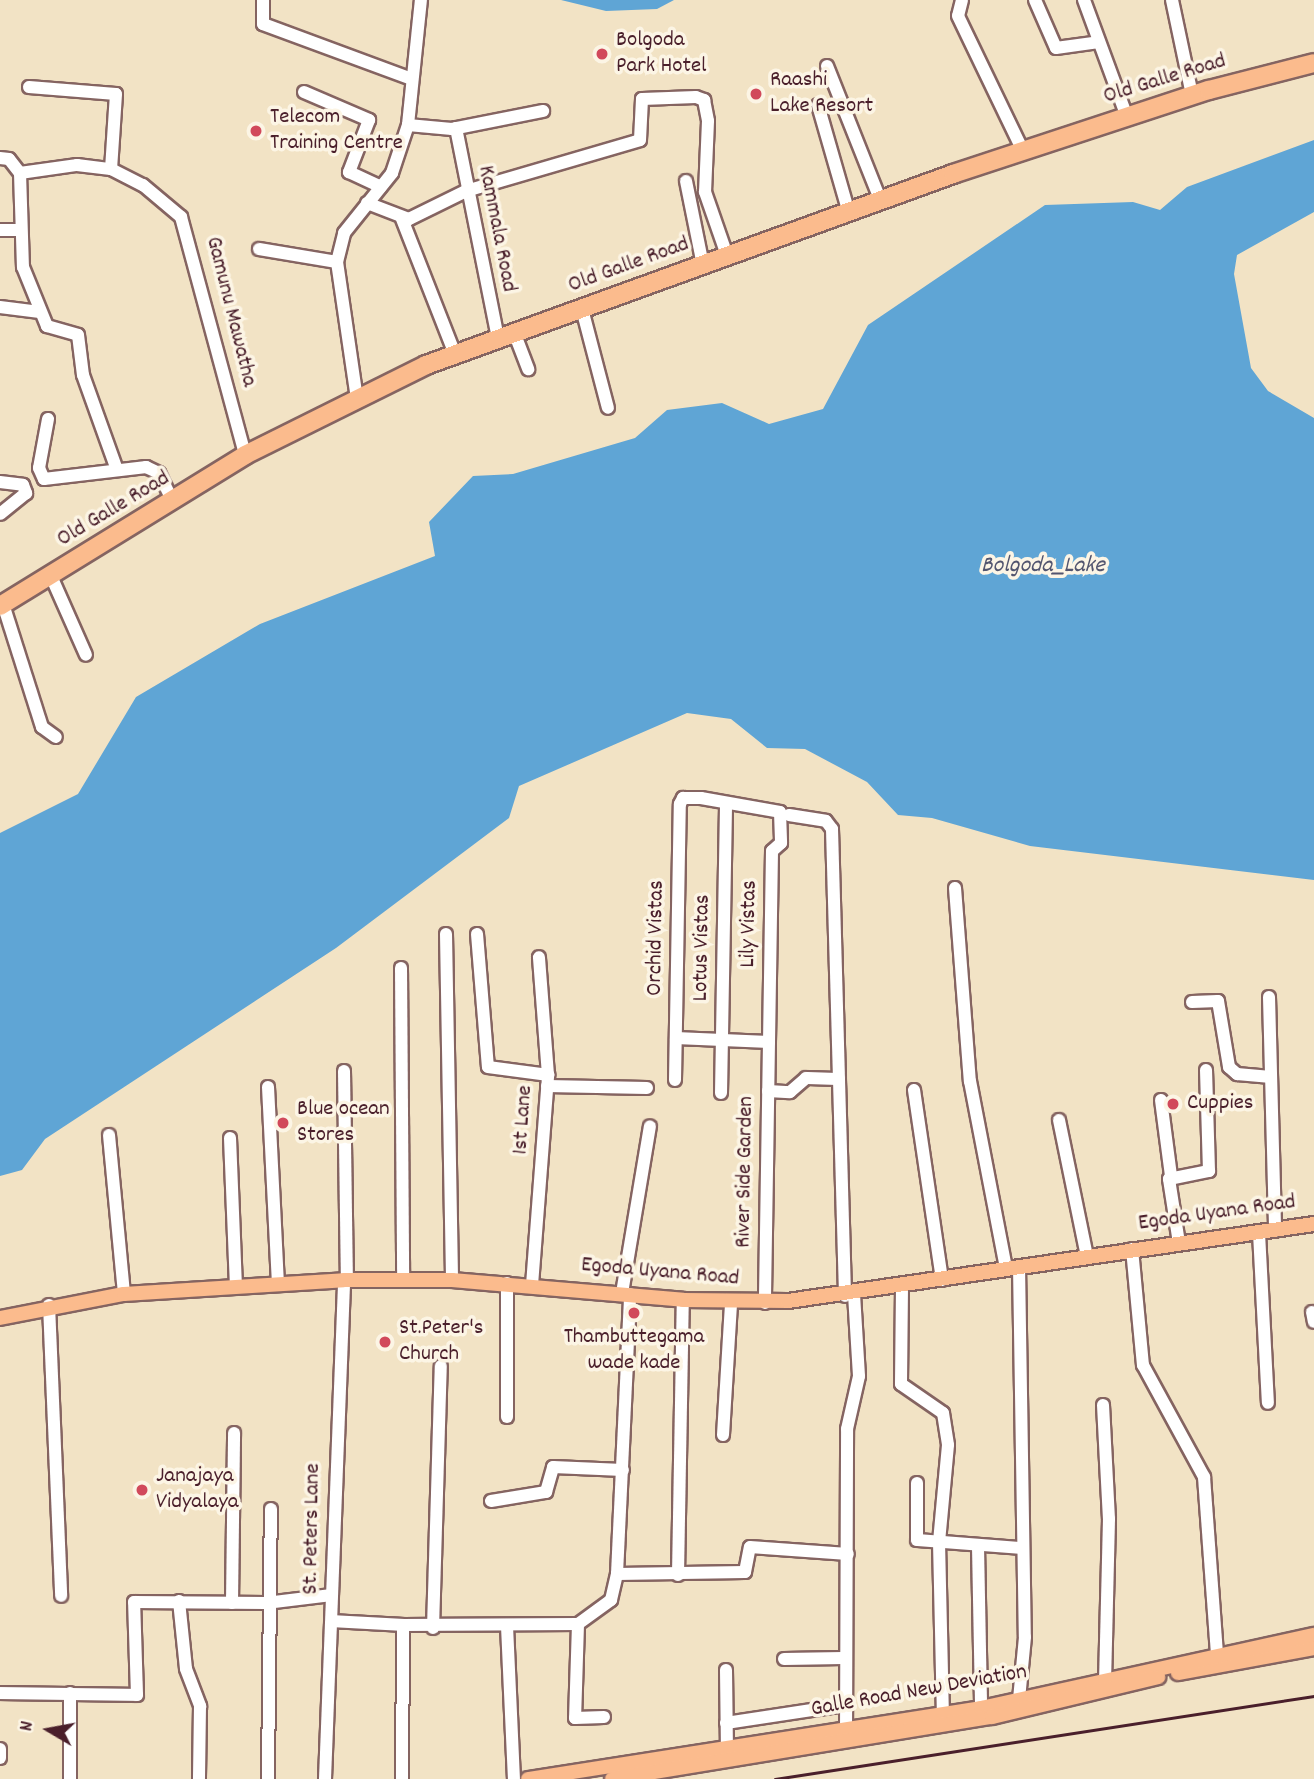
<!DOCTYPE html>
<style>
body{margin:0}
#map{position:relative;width:1314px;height:1779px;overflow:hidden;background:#f2e3c5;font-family:Dekko,sans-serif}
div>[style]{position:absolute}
.water>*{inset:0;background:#5fa5d5}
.roads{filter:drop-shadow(2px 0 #856461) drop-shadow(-2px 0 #856461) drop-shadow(0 2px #856461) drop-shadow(0 -2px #856461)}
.minor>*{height:12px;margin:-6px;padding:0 6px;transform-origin:6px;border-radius:6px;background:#fff}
.major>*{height:14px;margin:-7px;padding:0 7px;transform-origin:7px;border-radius:7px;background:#fbbb8d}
.highway>*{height:18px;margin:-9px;padding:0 9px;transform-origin:9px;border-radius:9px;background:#fbbb8d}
.rail>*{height:2.5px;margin:-1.25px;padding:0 1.25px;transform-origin:1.25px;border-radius:1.25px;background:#4a1f2b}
.dots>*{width:19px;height:19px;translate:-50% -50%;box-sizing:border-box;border:4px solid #fcf5e5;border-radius:50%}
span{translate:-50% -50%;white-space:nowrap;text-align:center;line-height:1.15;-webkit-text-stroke:7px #fcf5e5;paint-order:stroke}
.poi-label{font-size:23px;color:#4a1f2b}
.left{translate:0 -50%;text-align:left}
.street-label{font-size:23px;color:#4a1f2b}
.water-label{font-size:24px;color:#52556f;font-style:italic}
.north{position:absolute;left:14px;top:1695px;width:70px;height:70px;-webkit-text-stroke:5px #fcf5e5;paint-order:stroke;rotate:280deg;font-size:19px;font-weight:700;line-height:28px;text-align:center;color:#4a1f2b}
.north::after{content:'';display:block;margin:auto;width:24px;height:32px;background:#4a1f2b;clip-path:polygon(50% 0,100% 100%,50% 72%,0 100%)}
</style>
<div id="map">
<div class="water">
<i style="clip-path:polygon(561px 0,674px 0,657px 9px,606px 11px)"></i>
<i style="clip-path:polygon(1314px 140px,1314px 212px,1237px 255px,1234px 274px,1251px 368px,1268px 391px,1314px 418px,1314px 880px,1030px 846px,932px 818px,898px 815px,867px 782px,805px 749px,767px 748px,731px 719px,687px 713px,519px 786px,509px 818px,336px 948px,45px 1139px,22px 1170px,0 1176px,0 833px,78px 794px,136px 697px,260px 624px,435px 556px,429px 522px,473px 476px,513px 474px,635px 438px,667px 410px,722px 403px,769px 424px,823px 409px,868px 325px,1045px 205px,1133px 202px,1160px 210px,1187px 187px)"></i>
</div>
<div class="roads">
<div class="minor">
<i style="left:263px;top:0;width:24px;rotate:90deg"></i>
<i style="left:263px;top:24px;width:159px;rotate:20.3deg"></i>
<i style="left:962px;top:0;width:16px;rotate:104deg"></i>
<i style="left:958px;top:16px;width:150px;rotate:64.3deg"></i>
<i style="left:1035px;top:0;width:52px;rotate:66.4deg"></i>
<i style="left:1056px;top:48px;width:43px;rotate:-7.9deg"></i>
<i style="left:1084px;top:0;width:125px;rotate:69.8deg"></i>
<i style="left:1172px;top:0;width:97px;rotate:78.1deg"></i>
<i style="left:827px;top:66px;width:146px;rotate:68.3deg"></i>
<i style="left:29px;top:87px;width:87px;rotate:4.6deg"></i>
<i style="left:116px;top:94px;width:75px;rotate:93.8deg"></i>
<i style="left:304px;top:92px;width:71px;rotate:23.3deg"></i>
<i style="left:369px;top:120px;width:56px;rotate:111deg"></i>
<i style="left:349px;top:172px;width:35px;rotate:25deg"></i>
<i style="left:818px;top:105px;width:112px;rotate:74deg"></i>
<i style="left:408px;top:125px;width:44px;rotate:5.2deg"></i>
<i style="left:452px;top:129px;width:93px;rotate:-11.2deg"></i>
<i style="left:456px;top:128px;width:214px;rotate:78.7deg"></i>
<i style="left:0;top:158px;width:9px;rotate:6deg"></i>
<i style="left:9px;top:159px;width:18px;rotate:52deg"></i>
<i style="left:20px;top:173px;width:58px;rotate:-8deg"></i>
<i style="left:77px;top:165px;width:34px;rotate:7deg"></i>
<i style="left:111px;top:169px;width:36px;rotate:27deg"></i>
<i style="left:143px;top:185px;width:50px;rotate:40.1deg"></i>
<i style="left:181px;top:217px;width:246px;rotate:74.9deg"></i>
<i style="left:20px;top:173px;width:94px;rotate:88.2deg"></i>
<i style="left:23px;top:267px;width:64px;rotate:67.9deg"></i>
<i style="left:47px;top:326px;width:32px;rotate:16deg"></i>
<i style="left:78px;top:335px;width:40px;rotate:82.9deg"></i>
<i style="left:83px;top:375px;width:101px;rotate:70.3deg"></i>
<i style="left:686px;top:181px;width:86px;rotate:78.6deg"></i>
<i style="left:367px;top:203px;width:45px;rotate:20.9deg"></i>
<i style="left:409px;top:219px;width:64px;rotate:-26.2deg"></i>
<i style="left:466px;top:191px;width:181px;rotate:-16.3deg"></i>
<i style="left:640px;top:140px;width:41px;rotate:-87.2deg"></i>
<i style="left:642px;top:99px;width:54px;rotate:-2.1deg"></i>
<i style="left:696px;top:97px;width:9px;rotate:21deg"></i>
<i style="left:704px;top:100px;width:21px;rotate:79deg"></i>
<i style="left:708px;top:121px;width:71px;rotate:92.4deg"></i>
<i style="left:705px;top:192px;width:67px;rotate:70.8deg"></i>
<i style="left:402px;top:219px;width:145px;rotate:68.6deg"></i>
<i style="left:0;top:230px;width:20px"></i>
<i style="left:259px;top:249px;width:79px;rotate:9.5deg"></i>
<i style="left:0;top:307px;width:40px;rotate:7.1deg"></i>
<i style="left:582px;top:309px;width:102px;rotate:75.3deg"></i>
<i style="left:514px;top:332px;width:40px;rotate:69deg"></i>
<i style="left:357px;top:399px;width:138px;rotate:-98.3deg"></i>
<i style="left:337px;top:262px;width:30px;rotate:-76deg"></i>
<i style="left:344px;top:233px;width:77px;rotate:-51.3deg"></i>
<i style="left:392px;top:173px;width:51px;rotate:-71.6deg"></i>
<i style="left:408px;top:125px;width:126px;rotate:-84.1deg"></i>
<i style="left:48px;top:419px;width:50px;rotate:100.4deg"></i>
<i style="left:39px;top:468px;width:12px;rotate:66deg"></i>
<i style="left:44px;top:479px;width:103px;rotate:-6.7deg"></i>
<i style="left:146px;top:467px;width:14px;rotate:25deg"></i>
<i style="left:159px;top:473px;width:32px;rotate:64deg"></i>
<i style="left:0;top:482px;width:23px;rotate:7deg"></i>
<i style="left:23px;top:485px;width:9px;rotate:69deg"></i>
<i style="left:26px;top:493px;width:33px;rotate:141deg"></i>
<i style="left:51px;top:576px;width:86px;rotate:66.1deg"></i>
<i style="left:3px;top:604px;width:129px;rotate:72.4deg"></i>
<i style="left:42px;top:727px;width:17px;rotate:36deg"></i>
<i style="left:789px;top:815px;width:37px;rotate:9deg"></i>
<i style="left:826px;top:821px;width:10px;rotate:53deg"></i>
<i style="left:832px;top:829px;width:467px;rotate:88.4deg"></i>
<i style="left:955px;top:888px;width:194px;rotate:85.6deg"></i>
<i style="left:970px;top:1081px;width:190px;rotate:79.1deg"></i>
<i style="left:446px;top:934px;width:346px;rotate:89deg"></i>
<i style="left:477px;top:934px;width:133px;rotate:85.3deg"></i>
<i style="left:488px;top:1067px;width:61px;rotate:7.6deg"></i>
<i style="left:401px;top:968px;width:313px;rotate:89.6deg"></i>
<i style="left:1269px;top:997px;width:234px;rotate:88.5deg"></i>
<i style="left:1192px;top:1002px;width:26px;rotate:-2deg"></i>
<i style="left:1218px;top:1001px;width:67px;rotate:80.5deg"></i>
<i style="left:1229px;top:1067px;width:11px;rotate:41deg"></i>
<i style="left:1237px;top:1074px;width:34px;rotate:5deg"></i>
<i style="left:676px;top:1038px;width:93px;rotate:2.5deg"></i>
<i style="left:344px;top:1071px;width:209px;rotate:89.2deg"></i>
<i style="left:675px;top:1080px;width:276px;rotate:-89deg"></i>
<i style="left:680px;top:804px;width:7px;rotate:-63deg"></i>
<i style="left:683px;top:798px;width:18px"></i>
<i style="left:701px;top:798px;width:80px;rotate:10deg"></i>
<i style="left:780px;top:812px;width:31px;rotate:88deg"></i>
<i style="left:781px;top:843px;width:12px;rotate:138deg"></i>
<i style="left:772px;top:851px;width:452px;rotate:90.9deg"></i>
<i style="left:547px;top:1086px;width:100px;rotate:1.1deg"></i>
<i style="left:268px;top:1087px;width:197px;rotate:87.1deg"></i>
<i style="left:914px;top:1090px;width:192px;rotate:81.6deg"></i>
<i style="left:768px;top:1091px;width:22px;rotate:3deg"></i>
<i style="left:790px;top:1092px;width:21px;rotate:-41deg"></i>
<i style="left:806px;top:1078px;width:33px;rotate:2deg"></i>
<i style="left:721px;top:1093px;width:290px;rotate:-89deg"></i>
<i style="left:1161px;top:1100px;width:77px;rotate:82.5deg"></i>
<i style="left:1059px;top:1120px;width:139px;rotate:78.4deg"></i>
<i style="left:109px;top:1135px;width:160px;rotate:84.6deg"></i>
<i style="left:230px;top:1138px;width:148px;rotate:87.7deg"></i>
<i style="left:1259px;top:1233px;width:170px;rotate:87deg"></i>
<i style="left:1179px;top:1243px;width:65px;rotate:-98.9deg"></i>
<i style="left:1169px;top:1179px;width:41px;rotate:-11.3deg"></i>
<i style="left:1209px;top:1171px;width:101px;rotate:-91.7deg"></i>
<i style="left:1132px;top:1249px;width:117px;rotate:84.6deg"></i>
<i style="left:1143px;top:1365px;width:128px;rotate:61.4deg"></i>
<i style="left:1204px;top:1477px;width:178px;rotate:85.8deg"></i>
<i style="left:1019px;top:1266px;width:371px;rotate:89.1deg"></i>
<i style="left:1025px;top:1637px;width:62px;rotate:95.5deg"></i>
<i style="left:507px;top:1283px;width:134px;rotate:90deg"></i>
<i style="left:532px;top:1285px;width:211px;rotate:-85.6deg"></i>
<i style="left:548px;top:1075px;width:118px;rotate:-94.4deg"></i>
<i style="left:902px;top:1287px;width:97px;rotate:90.6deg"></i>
<i style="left:901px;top:1384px;width:51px;rotate:34.6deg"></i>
<i style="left:943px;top:1413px;width:32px;rotate:81deg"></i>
<i style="left:948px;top:1445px;width:97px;rotate:95.3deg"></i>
<i style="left:939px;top:1542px;width:171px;rotate:88.7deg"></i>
<i style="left:622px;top:1293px;width:169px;rotate:-80.5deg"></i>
<i style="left:49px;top:1305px;width:291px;rotate:87.6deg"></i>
<i style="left:1312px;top:1312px;width:10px;rotate:79deg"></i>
<i style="left:1103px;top:1405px;width:114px;rotate:87deg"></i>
<i style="left:1109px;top:1519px;width:159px;rotate:91.4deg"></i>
<i style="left:723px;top:1435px;width:132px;rotate:-86.5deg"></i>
<i style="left:917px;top:1483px;width:57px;rotate:90deg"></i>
<i style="left:917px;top:1540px;width:103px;rotate:4.4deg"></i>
<i style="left:491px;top:1501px;width:56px;rotate:-9.3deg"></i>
<i style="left:546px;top:1492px;width:26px;rotate:-74deg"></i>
<i style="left:553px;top:1467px;width:70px;rotate:2.5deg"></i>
<i style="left:978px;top:1546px;width:162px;rotate:88.9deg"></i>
<i style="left:617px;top:1574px;width:280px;rotate:-87.3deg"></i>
<i style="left:678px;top:1575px;width:275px;rotate:-89deg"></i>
<i style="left:179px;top:1601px;width:68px;rotate:84.1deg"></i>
<i style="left:186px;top:1669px;width:40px;rotate:69deg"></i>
<i style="left:200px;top:1706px;width:73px;rotate:90.8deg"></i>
<i style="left:232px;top:1603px;width:170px;rotate:-89.3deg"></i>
<i style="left:332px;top:1621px;width:71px;rotate:3.2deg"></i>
<i style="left:578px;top:1624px;width:94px;rotate:91.8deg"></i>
<i style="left:575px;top:1718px;width:29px;rotate:-2deg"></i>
<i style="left:507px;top:1626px;width:153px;rotate:87.4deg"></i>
<i style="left:433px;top:1628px;width:262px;rotate:-88.3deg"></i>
<i style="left:784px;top:1659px;width:59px;rotate:-1deg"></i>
<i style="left:726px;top:1670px;width:77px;rotate:89.3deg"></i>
<i style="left:0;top:1693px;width:137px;rotate:0.8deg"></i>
<i style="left:137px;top:1695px;width:93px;rotate:-91.8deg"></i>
<i style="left:134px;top:1602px;width:132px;rotate:0.4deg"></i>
<i style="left:266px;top:1603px;width:66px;rotate:-6.9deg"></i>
<i style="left:70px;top:1693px;width:86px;rotate:90deg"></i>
<i style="left:726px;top:1723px;width:120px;rotate:-8.6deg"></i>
<i style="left:846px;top:1739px;width:310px;rotate:-89.8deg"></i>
<i style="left:847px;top:1429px;width:54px;rotate:-77.2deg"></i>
<i style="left:859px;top:1376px;width:81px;rotate:-93.5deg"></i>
<i style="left:0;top:1749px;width:9px;rotate:90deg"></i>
<i style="left:268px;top:1779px;width:270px;rotate:-89.4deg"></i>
<i style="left:325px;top:1779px;width:499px;rotate:-87.8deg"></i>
<i style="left:402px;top:1779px;width:154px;rotate:-89.6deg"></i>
<i style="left:403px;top:1625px;width:175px;rotate:-0.3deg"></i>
<i style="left:578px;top:1624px;width:41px;rotate:-36deg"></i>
<i style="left:611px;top:1600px;width:27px;rotate:-77deg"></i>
<i style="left:617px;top:1574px;width:128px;rotate:-0.9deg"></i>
<i style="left:745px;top:1572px;width:25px;rotate:-79deg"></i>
<i style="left:750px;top:1547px;width:98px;rotate:4.1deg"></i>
</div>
<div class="major">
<i style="left:0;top:1318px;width:126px;rotate:-11deg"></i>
<i style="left:124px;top:1294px;width:220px;rotate:-3.6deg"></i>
<i style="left:344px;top:1280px;width:108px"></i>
<i style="left:452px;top:1280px;width:232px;rotate:4.9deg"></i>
<i style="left:683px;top:1300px;width:105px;rotate:0.5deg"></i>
<i style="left:788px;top:1301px;width:532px;rotate:-8.33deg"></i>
<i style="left:1178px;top:1673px;width:138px;rotate:-10.4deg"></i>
<i style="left:528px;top:1779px;width:459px;rotate:-8.9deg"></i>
<i style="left:981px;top:1708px;width:341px;rotate:-12.4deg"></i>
<i style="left:612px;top:1779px;width:385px;rotate:-9.3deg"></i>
<i style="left:992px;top:1717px;width:171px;rotate:-13.5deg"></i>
</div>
<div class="highway">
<i style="left:0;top:606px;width:288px;rotate:-31.6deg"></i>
<i style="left:245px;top:455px;width:202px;rotate:-26.4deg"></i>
<i style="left:426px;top:365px;width:561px;rotate:-19.92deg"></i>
<i style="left:953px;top:174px;width:269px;rotate:-18.2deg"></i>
<i style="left:1209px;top:90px;width:108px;rotate:-14.4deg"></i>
</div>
</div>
<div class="rail">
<i style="left:775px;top:1779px;width:545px;rotate:-8.75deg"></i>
</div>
<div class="dots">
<i style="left:602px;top:54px;background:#d1495b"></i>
<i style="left:756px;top:94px;background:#d1495b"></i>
<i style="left:256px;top:131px;background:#d1495b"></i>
<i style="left:1173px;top:1104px;background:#d1495b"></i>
<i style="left:283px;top:1123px;background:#d1495b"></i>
<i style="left:634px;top:1313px;background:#d1495b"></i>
<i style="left:385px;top:1342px;background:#d1495b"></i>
<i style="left:142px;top:1490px;background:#d1495b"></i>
</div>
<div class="poi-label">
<span class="left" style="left:616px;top:54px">Bolgoda<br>Park Hotel</span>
<span class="left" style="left:770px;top:94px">Raashi<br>Lake Resort</span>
<span class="left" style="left:270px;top:131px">Telecom<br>Training Centre</span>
<span class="left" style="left:1187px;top:1104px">Cuppies</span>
<span class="left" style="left:297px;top:1123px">Blue ocean<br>Stores</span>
<span class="left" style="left:399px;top:1342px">St.Peter's<br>Church</span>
<span style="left:634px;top:1351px">Thambuttegama<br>wade kade</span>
<span class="left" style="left:156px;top:1490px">Janajaya<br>Vidyalaya</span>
</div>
<div class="street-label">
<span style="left:1165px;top:80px;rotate:-17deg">Old Galle Road</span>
<span style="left:496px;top:229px;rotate:79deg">Kammala Road</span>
<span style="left:629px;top:266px;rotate:-20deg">Old Galle Road</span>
<span style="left:230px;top:312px;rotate:76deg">Gamunu Mawatha</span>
<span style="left:114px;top:510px;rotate:-31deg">Old Galle Road</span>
<span style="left:750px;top:924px;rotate:-89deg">Lily Vistas</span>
<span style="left:657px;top:938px;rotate:-89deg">Orchid Vistas</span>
<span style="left:703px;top:948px;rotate:-89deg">Lotus Vistas</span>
<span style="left:524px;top:1120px;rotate:-86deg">1st Lane</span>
<span style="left:746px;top:1172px;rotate:-89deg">River Side Garden</span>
<span style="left:1217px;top:1214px;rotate:-8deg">Egoda Uyana Road</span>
<span style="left:660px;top:1273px;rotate:5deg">Egoda Uyana Road</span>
<span style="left:313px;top:1529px;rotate:-89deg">St. Peters Lane</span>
<span style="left:919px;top:1692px;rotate:-10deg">Galle Road New Deviation</span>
</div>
<div class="water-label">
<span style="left:1043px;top:567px">Bolgoda_Lake</span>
</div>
<div class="north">N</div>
</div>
